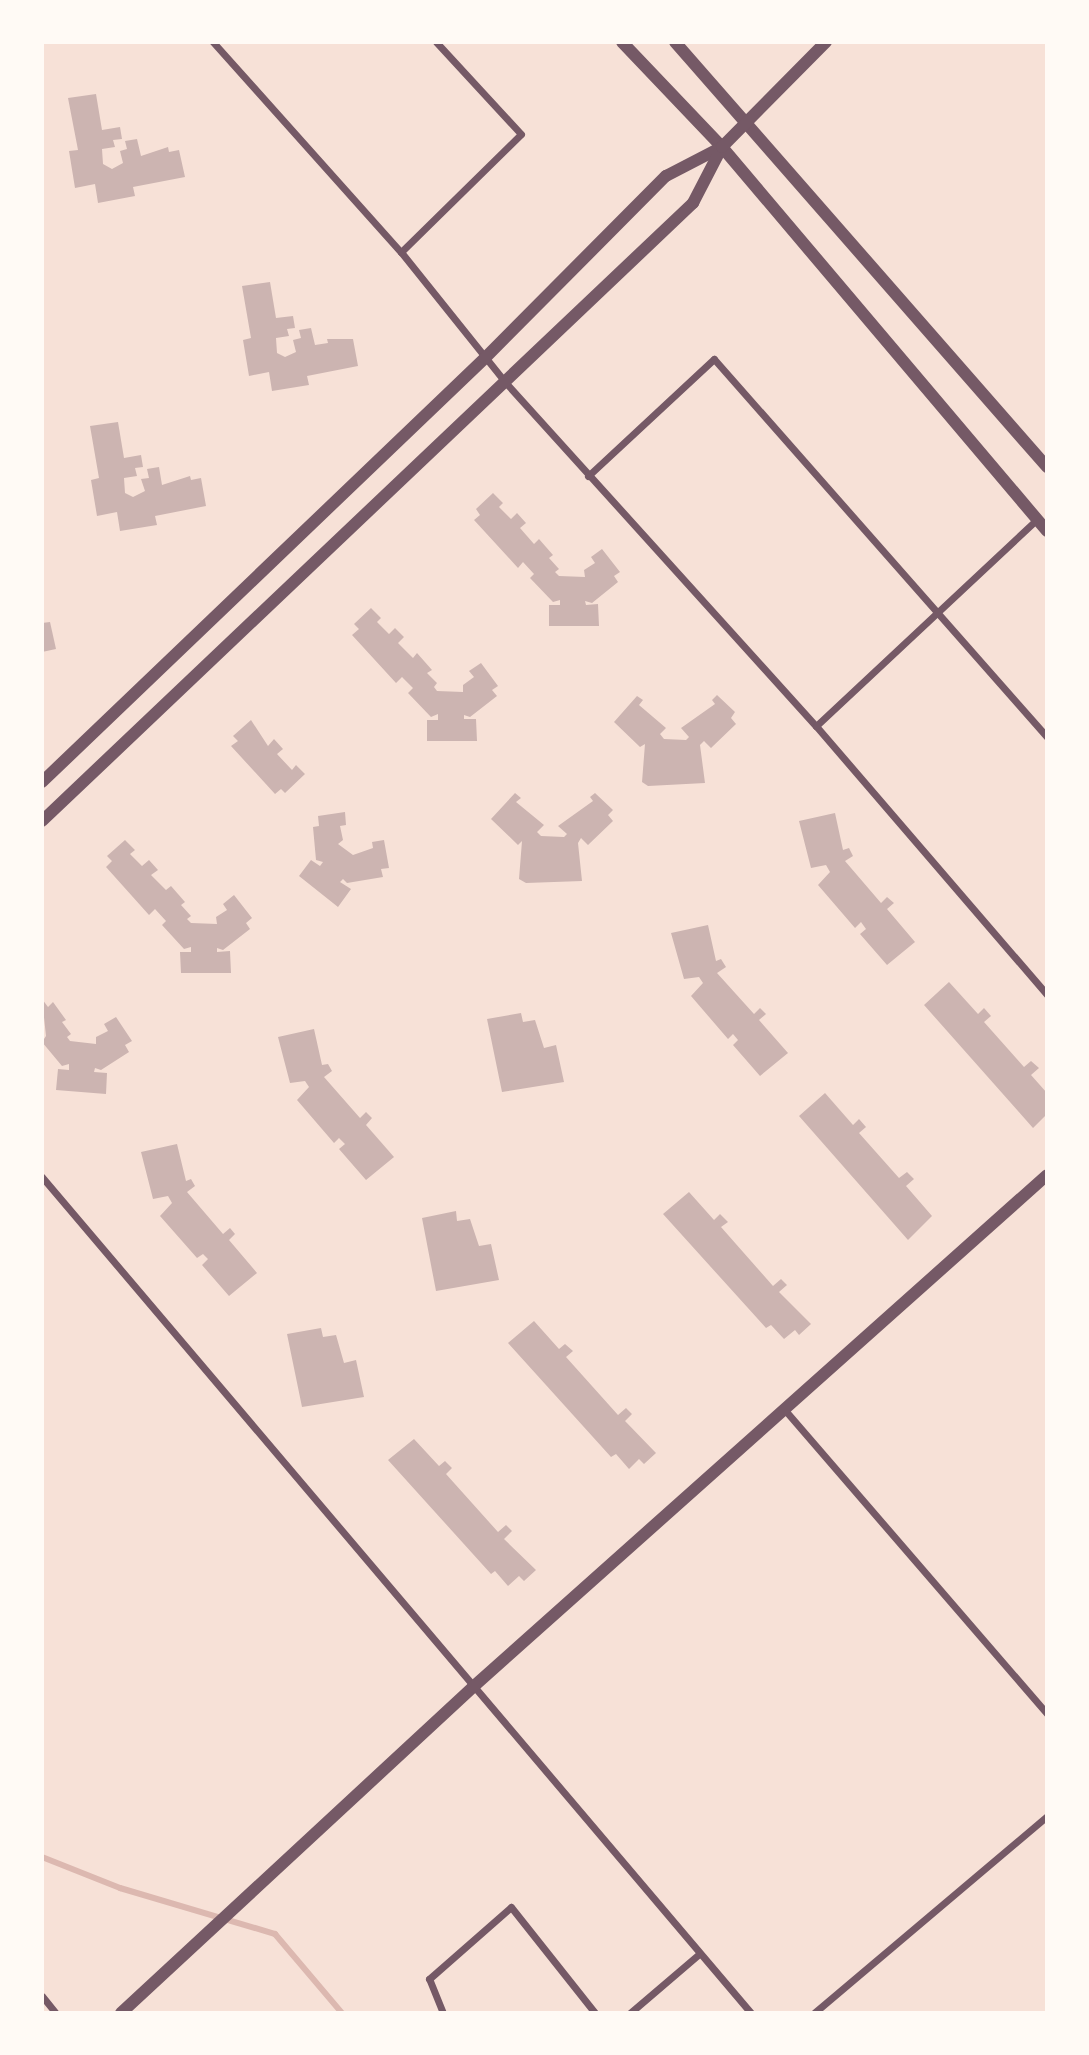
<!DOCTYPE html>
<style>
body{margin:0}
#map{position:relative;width:1089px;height:2055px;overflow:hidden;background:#f7e1d7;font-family:Inter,sans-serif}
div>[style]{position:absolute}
.stream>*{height:6px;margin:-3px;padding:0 3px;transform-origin:3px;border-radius:3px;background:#dcb8b0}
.building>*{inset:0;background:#ccb4b1}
.minor>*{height:7px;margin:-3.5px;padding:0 3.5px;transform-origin:3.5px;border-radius:3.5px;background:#755966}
.tertiary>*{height:12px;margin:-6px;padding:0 6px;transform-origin:6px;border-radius:6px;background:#755966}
span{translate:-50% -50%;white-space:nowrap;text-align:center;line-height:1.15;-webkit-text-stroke:5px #fffaf5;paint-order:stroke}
.frame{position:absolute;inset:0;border:44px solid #fffaf5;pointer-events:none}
</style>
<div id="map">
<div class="stream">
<i style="left:42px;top:1857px;width:84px;rotate:21.7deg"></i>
<i style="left:120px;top:1888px;width:162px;rotate:16.5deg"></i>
<i style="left:275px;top:1934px;width:104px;rotate:49.7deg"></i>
</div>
<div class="building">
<i style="clip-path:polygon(96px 94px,102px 130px,120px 127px,122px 139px,113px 140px,115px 147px,102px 149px,103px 164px,112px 169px,123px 163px,120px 151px,127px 149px,125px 141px,137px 139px,141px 156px,168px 147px,169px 152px,179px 150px,185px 177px,133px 187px,135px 196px,98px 203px,95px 184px,75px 188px,69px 151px,78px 150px,68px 98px)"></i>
<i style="clip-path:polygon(270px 282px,276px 318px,293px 316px,295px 328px,287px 329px,289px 336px,276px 338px,277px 353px,285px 357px,296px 352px,293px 340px,301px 338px,299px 330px,311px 328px,315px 345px,328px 343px,327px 339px,353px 339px,358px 366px,307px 376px,309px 385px,272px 391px,269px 372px,249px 376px,243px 340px,251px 338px,242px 286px)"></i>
<i style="clip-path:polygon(118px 422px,124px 458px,141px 455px,143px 467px,135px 468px,137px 476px,124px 478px,125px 493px,133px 497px,145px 491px,141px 479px,149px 478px,147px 469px,159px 467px,162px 485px,190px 476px,191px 480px,201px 478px,206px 506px,155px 516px,157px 525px,120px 531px,117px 512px,97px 516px,91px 480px,99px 478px,90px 426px)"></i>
<i style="clip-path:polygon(493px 493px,503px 503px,499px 507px,511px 519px,517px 513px,526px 523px,520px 528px,534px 544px,539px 539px,553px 555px,549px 558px,559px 569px,555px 572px,559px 576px,585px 577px,584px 570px,595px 563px,591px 557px,602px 549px,620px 572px,614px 576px,618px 582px,592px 603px,585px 601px,586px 605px,598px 604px,599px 626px,549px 626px,549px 605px,560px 605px,560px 600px,553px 602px,530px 578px,534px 574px,523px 562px,518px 568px,474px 520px,480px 515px,476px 509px)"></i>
<i style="clip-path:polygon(371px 608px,381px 618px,377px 622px,389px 634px,395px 628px,404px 637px,398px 643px,413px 658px,417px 653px,432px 670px,427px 673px,437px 683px,434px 687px,437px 691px,463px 692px,463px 685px,474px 677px,469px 671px,481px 663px,498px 686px,492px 690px,497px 696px,470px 717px,464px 715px,464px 719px,476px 719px,477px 741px,427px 741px,427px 720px,438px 720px,438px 714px,431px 717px,408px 693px,413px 688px,402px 677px,396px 683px,352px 635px,359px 629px,354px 624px)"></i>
<i style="clip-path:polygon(50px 622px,56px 649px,42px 652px,42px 623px)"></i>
<i style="clip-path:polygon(717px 695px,735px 712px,731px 718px,736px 724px,711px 748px,704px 741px,700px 745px,705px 783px,648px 786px,642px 782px,645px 744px,640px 747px,614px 722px,637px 696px,643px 700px,639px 705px,666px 728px,660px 734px,664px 739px,686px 740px,689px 737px,681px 728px,715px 704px,712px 700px)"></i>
<i style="clip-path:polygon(251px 720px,268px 746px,274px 739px,283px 749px,277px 754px,292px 770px,296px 765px,305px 774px,285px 793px,281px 789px,275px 794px,231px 746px,238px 741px,233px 736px)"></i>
<i style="clip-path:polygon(515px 793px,521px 798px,516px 802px,544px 825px,537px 832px,541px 836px,564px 837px,567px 834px,558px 826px,593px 801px,590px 797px,595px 793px,613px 810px,608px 815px,613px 821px,588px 845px,581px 838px,578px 843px,582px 881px,526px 883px,519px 879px,522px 841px,518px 845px,491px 819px)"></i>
<i style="clip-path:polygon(345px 812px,346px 825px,340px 826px,343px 840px,338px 844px,353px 855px,373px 848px,372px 842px,384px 840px,389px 868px,381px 869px,383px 877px,347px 883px,343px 879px,340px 882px,351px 889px,338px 907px,299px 876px,311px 860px,320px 866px,323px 862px,316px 860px,313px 827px,319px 826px,318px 816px)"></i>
<i style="clip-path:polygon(835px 813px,843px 850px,849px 848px,853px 856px,845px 861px,881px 903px,887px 897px,894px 903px,887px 909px,915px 942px,887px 965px,860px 934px,866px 929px,861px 922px,855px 928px,818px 885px,830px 872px,826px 865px,811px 868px,799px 821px)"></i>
<i style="clip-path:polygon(125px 840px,135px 850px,130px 854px,142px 866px,149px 860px,158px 870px,151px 875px,166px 890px,171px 886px,185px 902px,181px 905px,191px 916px,187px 919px,191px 923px,217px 924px,216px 917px,227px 910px,223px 904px,234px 895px,252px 918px,246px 923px,250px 929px,223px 950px,217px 948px,217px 952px,230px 951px,231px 973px,181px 973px,180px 952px,191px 952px,191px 947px,184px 949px,162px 925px,166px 921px,155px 909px,149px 915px,106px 867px,112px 861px,107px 856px)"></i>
<i style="clip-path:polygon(708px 925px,716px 961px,721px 959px,726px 967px,717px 973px,754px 1014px,760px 1008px,766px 1014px,759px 1020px,788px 1053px,760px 1076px,733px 1045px,738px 1040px,733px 1034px,728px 1039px,691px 996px,703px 983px,699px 977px,684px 979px,671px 933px)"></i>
<i style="clip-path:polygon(949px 982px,978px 1014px,984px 1008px,991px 1016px,984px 1022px,1024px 1067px,1031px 1061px,1039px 1068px,1031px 1075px,1047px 1093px,1047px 1114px,1033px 1128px,924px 1005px)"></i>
<i style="clip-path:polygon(42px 999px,48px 1007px,53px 1002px,66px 1020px,62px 1022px,71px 1034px,67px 1037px,70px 1041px,96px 1044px,96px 1037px,108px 1031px,104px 1024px,116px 1017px,132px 1041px,125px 1045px,129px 1052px,101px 1070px,95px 1068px,94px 1072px,107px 1073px,106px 1094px,56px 1090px,58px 1069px,69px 1070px,69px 1064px,62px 1066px,42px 1042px,46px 1036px)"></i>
<i style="clip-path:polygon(521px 1013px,523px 1022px,535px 1020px,544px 1048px,556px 1045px,564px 1082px,502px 1092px,487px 1019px)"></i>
<i style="clip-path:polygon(314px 1029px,322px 1065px,328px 1064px,332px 1071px,324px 1077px,360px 1118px,366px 1112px,372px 1118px,366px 1125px,394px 1157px,366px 1180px,339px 1149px,345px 1144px,339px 1138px,334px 1143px,297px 1100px,309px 1087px,305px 1081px,290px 1083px,278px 1037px)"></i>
<i style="clip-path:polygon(825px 1093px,853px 1125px,859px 1119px,866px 1127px,859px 1133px,899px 1178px,907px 1172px,914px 1179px,906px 1186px,932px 1216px,908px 1240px,799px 1116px)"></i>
<i style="clip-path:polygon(177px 1144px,186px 1181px,191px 1179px,195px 1186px,187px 1192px,223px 1234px,230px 1228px,235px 1234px,229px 1240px,257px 1273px,229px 1296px,202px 1265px,208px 1259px,203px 1254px,197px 1258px,160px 1216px,172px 1203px,168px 1196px,153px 1199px,141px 1152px)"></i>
<i style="clip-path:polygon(689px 1192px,714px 1220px,720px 1214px,728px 1222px,721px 1227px,773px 1286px,781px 1279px,787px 1285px,779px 1292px,811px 1324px,799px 1335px,795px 1330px,784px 1339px,771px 1325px,766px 1328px,663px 1214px)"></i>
<i style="clip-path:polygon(456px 1211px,457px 1221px,470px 1219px,479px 1246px,491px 1244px,499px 1280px,436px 1291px,422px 1218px)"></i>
<i style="clip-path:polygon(534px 1321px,559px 1349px,565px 1344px,573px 1351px,566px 1357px,618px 1415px,626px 1408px,632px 1414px,625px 1421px,656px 1453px,644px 1464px,639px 1459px,629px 1469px,616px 1454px,611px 1457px,508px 1343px)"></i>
<i style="clip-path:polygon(321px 1328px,323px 1337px,336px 1335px,344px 1363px,356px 1360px,364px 1397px,302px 1407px,287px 1334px)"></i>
<i style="clip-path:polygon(414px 1439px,439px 1466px,445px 1461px,452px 1468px,446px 1474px,498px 1532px,506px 1525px,512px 1531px,504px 1539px,536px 1570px,524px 1581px,519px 1576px,508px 1586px,495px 1571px,491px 1574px,388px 1460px)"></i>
</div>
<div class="minor">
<i style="left:213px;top:42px;width:282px;rotate:48.2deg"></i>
<i style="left:401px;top:252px;width:168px;rotate:51.3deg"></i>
<i style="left:506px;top:383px;width:462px;rotate:47.9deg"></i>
<i style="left:816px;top:726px;width:355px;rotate:49.3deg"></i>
<i style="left:401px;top:252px;width:168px;rotate:-44.5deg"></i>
<i style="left:521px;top:134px;width:125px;rotate:-132.7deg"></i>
<i style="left:588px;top:476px;width:172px;rotate:-42.9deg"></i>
<i style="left:714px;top:359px;width:504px;rotate:48.62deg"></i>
<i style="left:816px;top:726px;width:303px;rotate:-43.1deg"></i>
<i style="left:42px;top:1177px;width:1096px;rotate:49.7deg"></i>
<i style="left:784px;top:1409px;width:403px;rotate:49.2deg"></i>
<i style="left:42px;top:1996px;width:22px;rotate:51deg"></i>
<i style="left:443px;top:2013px;width:37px;rotate:-112deg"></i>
<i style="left:429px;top:1979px;width:109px;rotate:-41.3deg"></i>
<i style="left:511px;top:1907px;width:135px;rotate:51.6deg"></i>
<i style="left:630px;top:2013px;width:91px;rotate:-40.5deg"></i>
<i style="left:814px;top:2013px;width:305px;rotate:-40.2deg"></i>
</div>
<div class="tertiary">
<i style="left:622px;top:42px;width:145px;rotate:46.4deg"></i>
<i style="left:722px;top:147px;width:503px;rotate:49.76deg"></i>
<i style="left:675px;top:42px;width:565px;rotate:48.8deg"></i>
<i style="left:42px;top:782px;width:613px;rotate:-43.74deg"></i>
<i style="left:485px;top:358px;width:257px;rotate:-45.2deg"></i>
<i style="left:666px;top:176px;width:63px;rotate:-27.4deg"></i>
<i style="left:42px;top:821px;width:898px;rotate:-43.51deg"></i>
<i style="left:693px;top:203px;width:63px;rotate:-62.6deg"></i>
<i style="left:722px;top:147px;width:148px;rotate:-45.3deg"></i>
<i style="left:121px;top:2013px;width:480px;rotate:-42.8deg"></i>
<i style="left:473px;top:1687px;width:769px;rotate:-41.73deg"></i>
</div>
<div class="frame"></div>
</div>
